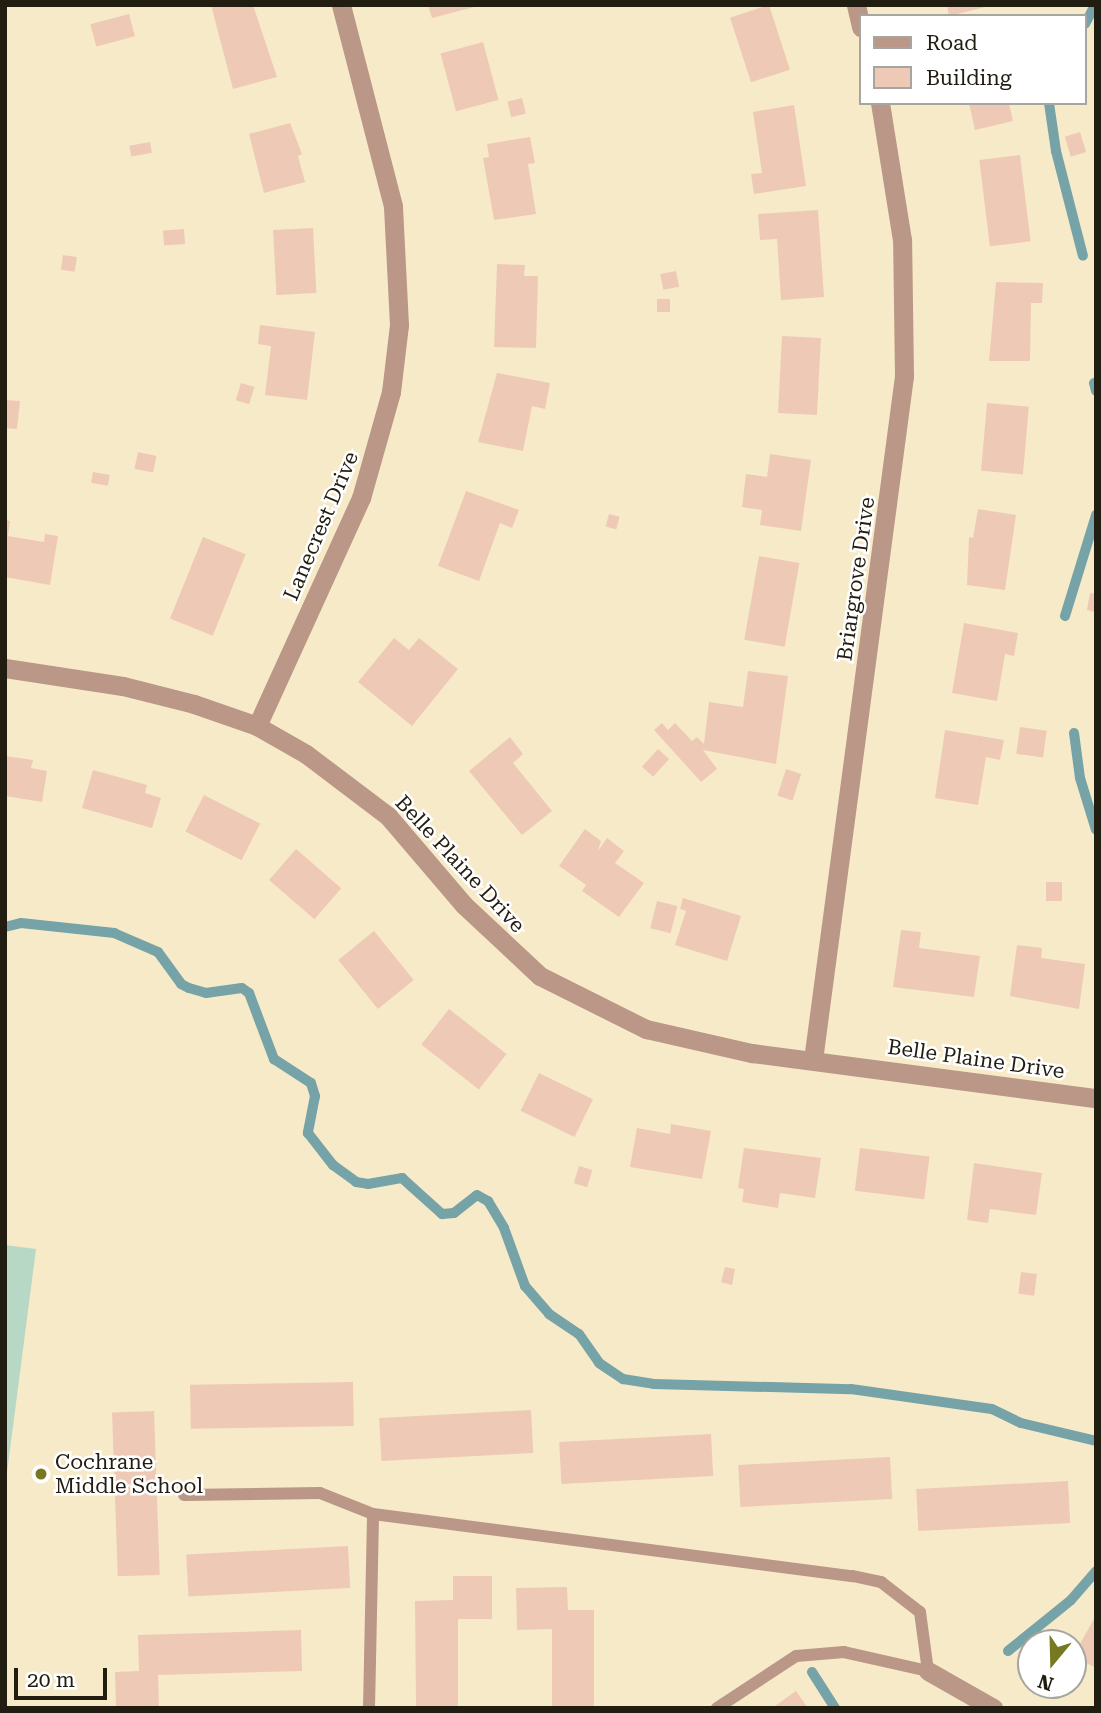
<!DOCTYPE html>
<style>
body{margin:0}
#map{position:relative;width:1101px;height:1713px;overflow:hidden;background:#f7eac9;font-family:"Roboto Serif",serif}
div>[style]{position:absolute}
.green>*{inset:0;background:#b6d8c4}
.stream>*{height:10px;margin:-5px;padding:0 5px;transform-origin:5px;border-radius:5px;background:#76a3a7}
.building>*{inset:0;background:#eecab6;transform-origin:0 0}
.service>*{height:12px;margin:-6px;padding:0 6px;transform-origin:6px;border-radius:6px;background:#ba9786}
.minor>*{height:19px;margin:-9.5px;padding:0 9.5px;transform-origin:9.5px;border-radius:9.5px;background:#ba9786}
.dots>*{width:19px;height:19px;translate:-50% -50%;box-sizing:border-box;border:4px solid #fff;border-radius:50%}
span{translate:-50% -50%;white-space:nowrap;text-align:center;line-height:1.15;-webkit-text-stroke:5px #fff;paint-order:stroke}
.street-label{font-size:21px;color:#221d11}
.poi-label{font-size:21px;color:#221d11}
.left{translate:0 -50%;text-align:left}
.frame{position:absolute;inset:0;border:7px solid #221d11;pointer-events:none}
.legend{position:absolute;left:859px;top:14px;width:228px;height:91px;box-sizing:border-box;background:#fff;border:2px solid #a7a5a0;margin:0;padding:9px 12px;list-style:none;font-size:21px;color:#221d11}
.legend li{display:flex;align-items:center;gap:14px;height:35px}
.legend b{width:35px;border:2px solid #a7a5a0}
.north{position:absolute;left:1017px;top:1629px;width:70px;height:70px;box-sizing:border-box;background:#fff;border:2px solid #a7a5a0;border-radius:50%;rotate:199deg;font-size:19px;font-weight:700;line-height:28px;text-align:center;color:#221d11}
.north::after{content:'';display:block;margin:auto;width:24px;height:32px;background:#777920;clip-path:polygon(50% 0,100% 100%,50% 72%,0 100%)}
.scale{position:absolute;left:14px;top:1668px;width:93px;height:32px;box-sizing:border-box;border:4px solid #221d11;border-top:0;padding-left:9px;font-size:21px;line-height:24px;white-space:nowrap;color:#221d11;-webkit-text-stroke:5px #fff;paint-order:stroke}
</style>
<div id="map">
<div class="green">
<i style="clip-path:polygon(5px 1245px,36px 1249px,5px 1488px)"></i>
</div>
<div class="stream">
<i style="left:1085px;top:24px;width:21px;rotate:-62deg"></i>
<i style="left:1049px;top:103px;width:49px;rotate:81.7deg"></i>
<i style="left:1056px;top:151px;width:108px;rotate:75.6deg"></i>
<i style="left:1094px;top:383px;width:8px;rotate:76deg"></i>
<i style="left:1065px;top:616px;width:106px;rotate:-72.9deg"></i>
<i style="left:1074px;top:733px;width:45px;rotate:82.4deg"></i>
<i style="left:1080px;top:778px;width:54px;rotate:72.9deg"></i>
<i style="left:5px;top:927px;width:16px;rotate:-14deg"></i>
<i style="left:21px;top:923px;width:94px;rotate:6.1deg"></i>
<i style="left:114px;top:933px;width:48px;rotate:23.4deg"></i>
<i style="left:158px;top:952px;width:39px;rotate:54deg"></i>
<i style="left:181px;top:984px;width:9px;rotate:27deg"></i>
<i style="left:189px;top:988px;width:18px;rotate:16deg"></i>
<i style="left:206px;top:993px;width:36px;rotate:-8deg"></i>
<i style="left:242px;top:988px;width:9px;rotate:36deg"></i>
<i style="left:249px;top:993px;width:71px;rotate:69.3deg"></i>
<i style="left:274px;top:1059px;width:44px;rotate:33deg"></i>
<i style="left:311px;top:1083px;width:14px;rotate:73deg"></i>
<i style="left:315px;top:1096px;width:38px;rotate:101deg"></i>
<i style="left:308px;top:1133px;width:41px;rotate:52deg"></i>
<i style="left:333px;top:1165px;width:29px;rotate:36deg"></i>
<i style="left:356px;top:1182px;width:12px;rotate:9deg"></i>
<i style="left:368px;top:1184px;width:35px;rotate:-10deg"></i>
<i style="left:402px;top:1178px;width:54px;rotate:42deg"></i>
<i style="left:442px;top:1214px;width:12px;rotate:-5deg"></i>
<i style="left:454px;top:1213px;width:29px;rotate:-38deg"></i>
<i style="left:477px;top:1195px;width:13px;rotate:29deg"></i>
<i style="left:488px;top:1201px;width:31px;rotate:59deg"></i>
<i style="left:504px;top:1228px;width:62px;rotate:70.1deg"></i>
<i style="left:525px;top:1286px;width:37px;rotate:49deg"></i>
<i style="left:549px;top:1314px;width:36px;rotate:34deg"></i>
<i style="left:579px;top:1334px;width:35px;rotate:55deg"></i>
<i style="left:599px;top:1363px;width:29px;rotate:34deg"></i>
<i style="left:623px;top:1379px;width:31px;rotate:9deg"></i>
<i style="left:654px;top:1384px;width:197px;rotate:1.5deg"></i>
<i style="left:851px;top:1389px;width:142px;rotate:8.1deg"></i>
<i style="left:992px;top:1409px;width:32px;rotate:26deg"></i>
<i style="left:1021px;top:1423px;width:77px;rotate:13.5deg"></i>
<i style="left:1008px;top:1651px;width:81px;rotate:-39deg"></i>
<i style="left:1071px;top:1600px;width:38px;rotate:-49deg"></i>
<i style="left:812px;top:1672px;width:43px;rotate:57.4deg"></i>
</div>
<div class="building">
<i style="clip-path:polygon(211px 5px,253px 5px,277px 77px,233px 89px)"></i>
<i style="clip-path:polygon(428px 5px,478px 5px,478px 6px,432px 18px)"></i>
<i style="left:769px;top:5px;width:68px;height:41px;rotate:72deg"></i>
<i style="clip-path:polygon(947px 5px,989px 5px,989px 6px,949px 16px)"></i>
<i style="left:129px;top:14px;width:23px;height:40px;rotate:75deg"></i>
<i style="left:483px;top:42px;width:60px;height:44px;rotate:75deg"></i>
<i style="left:522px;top:98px;width:16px;height:15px;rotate:76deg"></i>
<i style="clip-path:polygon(969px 103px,1009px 103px,1013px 121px,975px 130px)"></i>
<i style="clip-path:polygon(794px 105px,806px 186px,754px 194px,751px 174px,762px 173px,753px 112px)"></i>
<i style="clip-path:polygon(290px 123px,302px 154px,298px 156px,305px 182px,264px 193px,249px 134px)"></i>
<i style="left:1080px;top:132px;width:21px;height:16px;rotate:73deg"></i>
<i style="clip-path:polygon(530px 137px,535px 163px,528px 164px,536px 214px,494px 220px,483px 158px,489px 157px,487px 144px)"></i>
<i style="left:150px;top:142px;width:11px;height:21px;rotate:80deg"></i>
<i style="left:1020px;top:155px;width:87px;height:41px;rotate:83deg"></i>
<i style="clip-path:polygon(818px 210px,824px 297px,781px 300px,777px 239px,760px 240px,758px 214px)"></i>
<i style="left:313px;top:228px;width:65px;height:40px;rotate:87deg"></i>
<i style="left:184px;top:229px;width:15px;height:21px;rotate:86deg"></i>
<i style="left:63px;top:255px;width:14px;height:15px;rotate:8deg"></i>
<i style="clip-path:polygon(497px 264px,525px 265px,524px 276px,538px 276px,536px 348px,494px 347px)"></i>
<i style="left:676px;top:271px;width:16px;height:16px;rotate:79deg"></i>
<i style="clip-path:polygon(996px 282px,1043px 283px,1042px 303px,1031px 303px,1030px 361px,989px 361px)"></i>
<i style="left:657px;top:299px;width:13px;height:13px"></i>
<i style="clip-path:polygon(260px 325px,315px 332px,307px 400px,265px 395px,271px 346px,258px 344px)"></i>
<i style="left:782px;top:336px;width:39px;height:77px;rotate:3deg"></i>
<i style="clip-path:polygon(497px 373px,550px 383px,545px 409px,532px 406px,523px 451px,478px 442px)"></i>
<i style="left:241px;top:383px;width:14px;height:18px;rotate:17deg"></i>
<i style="clip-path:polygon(5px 400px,20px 401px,17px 429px,5px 428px)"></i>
<i style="left:987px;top:403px;width:42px;height:68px;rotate:5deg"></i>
<i style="left:138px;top:452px;width:19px;height:17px;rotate:12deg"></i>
<i style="clip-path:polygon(770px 454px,811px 460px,801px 531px,760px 525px,762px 510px,742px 507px,746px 474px,767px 477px)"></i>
<i style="left:93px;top:472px;width:17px;height:11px;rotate:10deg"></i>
<i style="clip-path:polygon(466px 491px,519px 510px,512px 528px,500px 523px,479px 581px,438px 566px)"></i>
<i style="clip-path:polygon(978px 509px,1016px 515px,1005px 590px,967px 585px,969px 537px,973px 538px)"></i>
<i style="left:609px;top:514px;width:11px;height:13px;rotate:15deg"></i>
<i style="clip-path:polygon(5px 520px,10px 521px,8px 536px,44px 542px,45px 534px,58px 536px,50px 585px,5px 577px)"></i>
<i style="left:203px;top:537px;width:46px;height:88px;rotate:22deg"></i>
<i style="left:759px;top:556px;width:41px;height:85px;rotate:10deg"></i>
<i style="clip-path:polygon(1090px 593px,1096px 594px,1096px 612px,1087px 610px)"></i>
<i style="clip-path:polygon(964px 623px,1018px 633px,1014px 656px,1005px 654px,997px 701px,952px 693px)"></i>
<i style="clip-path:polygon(394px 638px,409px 650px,419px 638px,458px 669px,412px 726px,358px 682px)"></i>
<i style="clip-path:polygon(748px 671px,788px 676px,776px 764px,703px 750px,717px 769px,701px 782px,654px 730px,662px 723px,668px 730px,675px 723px,692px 741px,697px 737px,704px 744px,709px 702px,743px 707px)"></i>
<i style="left:1020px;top:727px;width:27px;height:27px;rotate:8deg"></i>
<i style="clip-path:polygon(945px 730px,1004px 740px,1000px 760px,986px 757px,978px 805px,935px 798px)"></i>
<i style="clip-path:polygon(510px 737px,523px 754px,513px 763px,552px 811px,522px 835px,469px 771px)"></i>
<i style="left:658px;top:749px;width:15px;height:24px;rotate:42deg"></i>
<i style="clip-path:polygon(5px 756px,33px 760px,31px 768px,47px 771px,42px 802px,5px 796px)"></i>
<i style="left:786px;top:769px;width:16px;height:28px;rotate:18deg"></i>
<i style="clip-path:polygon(93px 770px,147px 785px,145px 793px,161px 798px,152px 828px,82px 808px)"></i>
<i style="left:204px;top:795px;width:63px;height:41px;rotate:27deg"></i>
<i style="clip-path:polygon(585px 829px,601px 841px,598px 851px,607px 838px,624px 851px,615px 863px,644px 883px,619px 917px,582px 891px,586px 885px,559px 866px)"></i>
<i style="left:296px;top:849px;width:60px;height:41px;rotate:41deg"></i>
<i style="left:1046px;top:882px;width:16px;height:19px"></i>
<i style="clip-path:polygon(683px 898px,741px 916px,727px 961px,675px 945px,686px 911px,680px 909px)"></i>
<i style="left:657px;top:901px;width:21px;height:28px;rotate:14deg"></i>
<i style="clip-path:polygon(901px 930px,921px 932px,919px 948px,980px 956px,974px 997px,893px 987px)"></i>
<i style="left:374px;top:931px;width:63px;height:46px;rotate:51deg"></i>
<i style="clip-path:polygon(1017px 945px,1042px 948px,1041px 958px,1085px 964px,1079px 1009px,1010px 996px)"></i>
<i style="left:449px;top:1009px;width:73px;height:45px;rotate:38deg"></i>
<i style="left:539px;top:1073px;width:60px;height:42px;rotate:26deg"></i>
<i style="clip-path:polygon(671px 1124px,711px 1131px,702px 1179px,630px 1167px,637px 1128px,670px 1134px)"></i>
<i style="clip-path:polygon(744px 1148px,821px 1158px,815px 1198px,780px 1193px,778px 1208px,742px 1202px,744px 1189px,738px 1188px)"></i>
<i style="left:860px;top:1148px;width:70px;height:43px;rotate:7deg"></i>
<i style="clip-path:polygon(974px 1163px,1042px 1173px,1036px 1215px,990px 1209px,988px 1223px,967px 1220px)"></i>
<i style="left:579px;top:1166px;width:14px;height:18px;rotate:17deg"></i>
<i style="clip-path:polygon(725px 1267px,735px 1269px,732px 1285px,721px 1282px)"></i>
<i style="left:1021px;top:1272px;width:16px;height:22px;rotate:7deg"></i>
<i style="left:353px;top:1382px;width:44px;height:163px;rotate:89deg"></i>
<i style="left:531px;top:1410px;width:43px;height:152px;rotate:87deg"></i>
<i style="left:154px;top:1411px;width:164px;height:42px;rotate:88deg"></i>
<i style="left:711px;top:1434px;width:42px;height:152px;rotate:87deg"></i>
<i style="left:890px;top:1457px;width:42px;height:152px;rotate:87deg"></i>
<i style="left:1068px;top:1481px;width:42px;height:152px;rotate:87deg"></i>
<i style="left:348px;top:1546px;width:42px;height:162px;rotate:87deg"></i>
<i style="clip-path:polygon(453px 1576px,492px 1576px,492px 1619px,458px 1619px,458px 1708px,416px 1708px,415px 1601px,453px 1600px)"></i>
<i style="clip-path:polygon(567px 1587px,568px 1610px,594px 1610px,594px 1708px,552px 1708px,552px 1629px,517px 1630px,516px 1588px)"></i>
<i style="clip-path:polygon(1094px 1619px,1096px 1620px,1096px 1668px,1073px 1656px)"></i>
<i style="clip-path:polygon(301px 1630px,302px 1671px,158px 1675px,159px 1708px,116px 1708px,115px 1672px,139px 1671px,138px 1635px)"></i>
<i style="clip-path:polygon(796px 1691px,808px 1708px,772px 1708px)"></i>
</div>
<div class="service">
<i style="left:184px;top:1495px;width:136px;rotate:-0.8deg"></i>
<i style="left:320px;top:1493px;width:57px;rotate:21.6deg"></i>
<i style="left:369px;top:1708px;width:194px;rotate:-88.8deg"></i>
<i style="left:373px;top:1514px;width:484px;rotate:7.4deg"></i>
<i style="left:853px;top:1576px;width:29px;rotate:12deg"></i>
<i style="left:881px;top:1582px;width:49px;rotate:37.6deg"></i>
<i style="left:920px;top:1612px;width:60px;rotate:82.3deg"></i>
<i style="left:928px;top:1671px;width:86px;rotate:-167.3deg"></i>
<i style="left:844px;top:1652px;width:48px;rotate:175.2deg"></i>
<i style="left:796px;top:1656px;width:95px;rotate:146.6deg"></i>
</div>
<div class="minor">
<i style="left:856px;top:5px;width:23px;rotate:77deg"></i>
<i style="left:5px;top:668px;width:119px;rotate:8.7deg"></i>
<i style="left:123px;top:686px;width:73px;rotate:14.2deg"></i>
<i style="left:194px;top:704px;width:67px;rotate:19.2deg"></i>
<i style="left:257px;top:726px;width:56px;rotate:29.7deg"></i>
<i style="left:306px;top:754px;width:103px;rotate:37.1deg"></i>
<i style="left:388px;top:816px;width:117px;rotate:49.5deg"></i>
<i style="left:464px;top:905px;width:104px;rotate:43.1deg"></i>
<i style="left:540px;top:976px;width:119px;rotate:26.6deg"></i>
<i style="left:646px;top:1029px;width:109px;rotate:12.8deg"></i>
<i style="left:752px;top:1053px;width:347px;rotate:7.5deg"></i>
<i style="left:257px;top:726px;width:251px;rotate:-65.5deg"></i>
<i style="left:361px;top:498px;width:110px;rotate:-74.2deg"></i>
<i style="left:391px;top:392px;width:67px;rotate:-83.2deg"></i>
<i style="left:399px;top:325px;width:119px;rotate:-92.9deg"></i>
<i style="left:393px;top:206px;width:208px;rotate:-104.5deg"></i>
<i style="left:813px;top:1060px;width:690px;rotate:-82.42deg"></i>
<i style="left:904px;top:376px;width:136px;rotate:-90.8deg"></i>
<i style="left:902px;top:240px;width:139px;rotate:-99.1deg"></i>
<i style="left:928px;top:1671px;width:75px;rotate:29.6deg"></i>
</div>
<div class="dots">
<i style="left:41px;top:1474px;background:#777920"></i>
</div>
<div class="street-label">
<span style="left:321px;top:526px;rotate:-67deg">Lanecrest Drive</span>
<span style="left:856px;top:579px;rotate:-82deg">Briargrove Drive</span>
<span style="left:460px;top:864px;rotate:47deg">Belle Plaine Drive</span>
<span style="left:976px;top:1059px;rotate:8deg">Belle Plaine Drive</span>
</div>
<div class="poi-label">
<span class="left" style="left:55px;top:1474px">Cochrane<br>Middle School</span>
</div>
<div class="frame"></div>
<ul class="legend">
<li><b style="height:9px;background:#ba9786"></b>Road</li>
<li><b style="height:19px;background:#eecab6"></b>Building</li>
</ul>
<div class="north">N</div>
<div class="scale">20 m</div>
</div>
